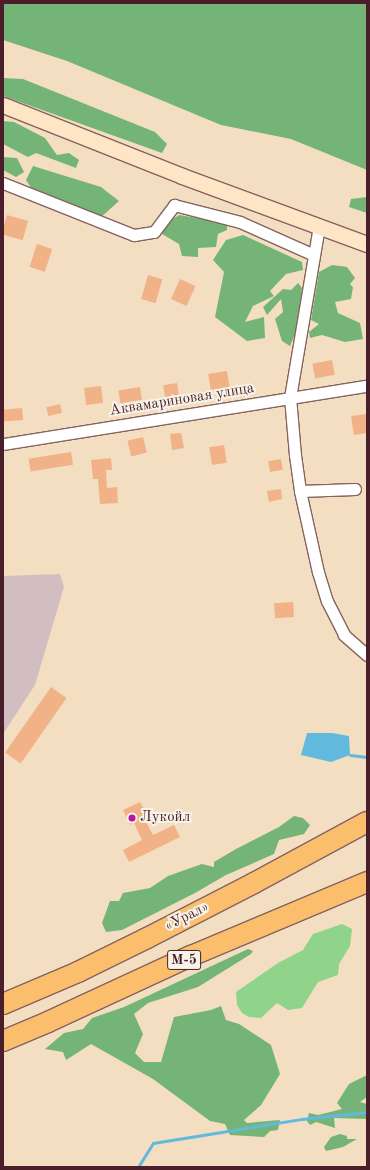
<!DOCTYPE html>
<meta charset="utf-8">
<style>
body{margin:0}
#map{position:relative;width:370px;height:1170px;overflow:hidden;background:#f3dec1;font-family:"Old Standard TT",serif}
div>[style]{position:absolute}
.industrial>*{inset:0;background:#d2bec1}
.green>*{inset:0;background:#90d38b}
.forest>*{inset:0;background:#74b577}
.water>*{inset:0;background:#61b9de}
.stream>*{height:3px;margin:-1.5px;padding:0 1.5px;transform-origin:1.5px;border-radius:1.5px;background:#61b9de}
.building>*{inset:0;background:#f1b288;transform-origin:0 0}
.roads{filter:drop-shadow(1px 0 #856260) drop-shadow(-1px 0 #856260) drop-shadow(0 1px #856260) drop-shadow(0 -1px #856260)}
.street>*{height:11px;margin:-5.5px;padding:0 5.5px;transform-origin:5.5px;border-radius:5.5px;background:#fff}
.secondary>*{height:15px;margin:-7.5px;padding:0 7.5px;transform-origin:7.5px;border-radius:7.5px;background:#fde5c5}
.highway>*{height:20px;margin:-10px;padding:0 10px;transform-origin:10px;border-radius:10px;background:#fabe6d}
.dots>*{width:11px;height:11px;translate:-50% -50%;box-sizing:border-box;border:2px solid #f7f3e8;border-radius:50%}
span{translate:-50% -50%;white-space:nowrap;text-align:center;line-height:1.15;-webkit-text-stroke:4px #f7f3e8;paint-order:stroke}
.shield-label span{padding:1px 3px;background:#f7f3e8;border:1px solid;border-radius:3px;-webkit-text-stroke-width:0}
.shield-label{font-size:14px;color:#4a1f2b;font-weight:700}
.street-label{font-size:15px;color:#4a1f2b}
.poi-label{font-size:15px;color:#4a1f2b}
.left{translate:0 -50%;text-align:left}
.frame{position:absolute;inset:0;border:4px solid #4a1f2b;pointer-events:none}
</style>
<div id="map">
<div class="industrial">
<i style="clip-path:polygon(60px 574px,64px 587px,35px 685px,3px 734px,3px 576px)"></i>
</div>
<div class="green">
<i style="clip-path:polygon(342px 924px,352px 929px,350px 946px,339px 964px,338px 975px,318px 982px,302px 1008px,288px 1010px,277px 1003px,261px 1018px,249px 1017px,242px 1013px,237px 1005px,236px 992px,278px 963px,303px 950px,313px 934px)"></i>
</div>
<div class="forest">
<i style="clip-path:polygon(3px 3px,367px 3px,367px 170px,291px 139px,221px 125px,67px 61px,3px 40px)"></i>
<i style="clip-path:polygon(3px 78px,23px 79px,155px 132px,167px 144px,162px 153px,3px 96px)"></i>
<i style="clip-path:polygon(3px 121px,14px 122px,45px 138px,57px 155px,69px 153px,79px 160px,76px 168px,36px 153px,28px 157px,3px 144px)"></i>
<i style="clip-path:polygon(3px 157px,17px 158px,24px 172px,16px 177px,3px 170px)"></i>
<i style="clip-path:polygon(33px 166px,101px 187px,119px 201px,100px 218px,34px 192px,26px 180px)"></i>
<i style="clip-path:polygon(367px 197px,367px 213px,349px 207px,351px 199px)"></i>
<i style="clip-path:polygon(179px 215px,227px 223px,227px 230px,218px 234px,216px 247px,198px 248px,198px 257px,182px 256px,179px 244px,162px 234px,164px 225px)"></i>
<i style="clip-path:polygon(243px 235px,302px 262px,303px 270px,286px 274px,270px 291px,274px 296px,253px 306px,245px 322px,264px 317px,265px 338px,247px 341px,215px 317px,224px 272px,213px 260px,226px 240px)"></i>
<i style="clip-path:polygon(332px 265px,347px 267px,355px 278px,350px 284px,353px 287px,351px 299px,335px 302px,338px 313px,360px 323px,363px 339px,345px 342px,322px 335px,310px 338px,309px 332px,319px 324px,311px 320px,319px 272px)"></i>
<i style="clip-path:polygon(298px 283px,302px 288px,297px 329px,290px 346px,282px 341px,275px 319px,283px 312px,281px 299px,267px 315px,263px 307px,283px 289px,291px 290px)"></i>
<i style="clip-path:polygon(294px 816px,303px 818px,310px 825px,304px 834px,279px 840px,274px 854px,226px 875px,195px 893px,122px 930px,106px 932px,102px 923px,110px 901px,119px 901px,123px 893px,150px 888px,168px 876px,202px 864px,214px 867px,214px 862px,236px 849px,279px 827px)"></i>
<i style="clip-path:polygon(248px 949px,253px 951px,251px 954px,198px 987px,148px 1003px,134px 1014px,143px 1034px,135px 1053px,144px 1062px,161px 1062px,174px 1017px,211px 1010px,221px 1006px,226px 1020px,239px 1024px,271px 1045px,280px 1074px,261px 1105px,244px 1120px,247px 1123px,280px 1120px,278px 1130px,270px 1131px,264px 1137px,230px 1135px,225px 1124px,210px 1121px,153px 1079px,91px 1044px,66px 1060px,63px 1052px,45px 1049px,64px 1033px,83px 1029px,92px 1018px,124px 1007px)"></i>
<i style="clip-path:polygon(367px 1075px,367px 1097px,360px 1102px,367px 1104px,367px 1119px,334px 1118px,335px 1128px,316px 1122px,310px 1125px,307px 1121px,309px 1113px,318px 1115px,342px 1109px,337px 1103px,349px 1084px)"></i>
<i style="clip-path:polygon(340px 1134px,347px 1136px,347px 1139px,357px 1139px,343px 1147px,326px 1151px,324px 1147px,331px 1137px)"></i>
</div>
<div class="water">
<i style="clip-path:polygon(307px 733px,332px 733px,349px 736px,350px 755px,331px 762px,301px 755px)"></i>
</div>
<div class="stream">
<i style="left:350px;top:755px;width:17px;rotate:7deg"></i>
<i style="left:138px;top:1167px;width:28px;rotate:-58deg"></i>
<i style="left:153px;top:1143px;width:151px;rotate:-9.2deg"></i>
<i style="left:302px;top:1119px;width:65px;rotate:-6.1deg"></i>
</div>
<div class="building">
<i style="left:7px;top:215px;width:22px;height:20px;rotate:16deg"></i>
<i style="left:37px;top:244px;width:16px;height:24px;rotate:18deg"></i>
<i style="left:148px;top:275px;width:15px;height:25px;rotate:16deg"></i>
<i style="left:180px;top:279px;width:17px;height:22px;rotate:24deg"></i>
<i style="left:332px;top:360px;width:15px;height:20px;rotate:79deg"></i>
<i style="left:227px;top:371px;width:18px;height:19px;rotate:81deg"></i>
<i style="left:177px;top:383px;width:12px;height:14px;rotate:81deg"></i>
<i style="left:101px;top:386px;width:17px;height:17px;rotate:83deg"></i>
<i style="left:140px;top:387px;width:13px;height:22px;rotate:81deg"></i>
<i style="left:60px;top:404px;width:9px;height:14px;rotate:77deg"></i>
<i style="left:22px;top:408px;width:12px;height:19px;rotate:85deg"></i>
<i style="clip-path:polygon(367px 414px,367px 433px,354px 435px,351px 416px)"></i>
<i style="clip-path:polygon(181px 433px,184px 448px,172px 450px,170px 434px)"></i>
<i style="left:143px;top:437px;width:16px;height:16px;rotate:76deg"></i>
<i style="left:224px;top:445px;width:18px;height:15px;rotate:81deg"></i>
<i style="left:71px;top:452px;width:13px;height:43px;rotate:81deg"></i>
<i style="clip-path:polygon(111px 458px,112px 470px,106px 470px,107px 488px,117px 487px,118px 503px,100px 504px,98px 479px,93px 479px,91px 460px)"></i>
<i style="left:281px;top:459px;width:11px;height:13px;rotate:80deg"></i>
<i style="clip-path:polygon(281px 489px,282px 499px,269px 502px,267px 491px)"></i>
<i style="left:293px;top:602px;width:15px;height:19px;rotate:86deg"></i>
<i style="left:51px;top:687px;width:19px;height:80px;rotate:35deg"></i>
<i style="clip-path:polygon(140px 802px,148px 816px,144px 818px,153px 835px,174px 825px,180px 837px,129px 862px,123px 850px,142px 840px,134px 823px,130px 825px,123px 810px)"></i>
</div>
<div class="roads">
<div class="street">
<i style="left:3px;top:183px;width:141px;rotate:21.7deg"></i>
<i style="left:134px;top:235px;width:20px;rotate:-9deg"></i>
<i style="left:154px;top:232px;width:34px;rotate:-53deg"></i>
<i style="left:174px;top:205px;width:68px;rotate:14.4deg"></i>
<i style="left:240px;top:222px;width:81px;rotate:24deg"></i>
<i style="left:319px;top:226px;width:173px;rotate:99.6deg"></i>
<i style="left:290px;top:397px;width:58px;rotate:85.1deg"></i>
<i style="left:295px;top:455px;width:36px;rotate:82deg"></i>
<i style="left:300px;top:491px;width:83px;rotate:77.5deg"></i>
<i style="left:318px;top:572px;width:30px;rotate:73deg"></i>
<i style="left:327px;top:601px;width:38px;rotate:63deg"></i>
<i style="left:344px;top:635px;width:30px;rotate:41deg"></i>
<i style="left:3px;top:444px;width:369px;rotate:-9.1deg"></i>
<i style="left:300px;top:491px;width:55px;rotate:-2.1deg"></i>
</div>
<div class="secondary">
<i style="left:3px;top:105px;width:193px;rotate:21.6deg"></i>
<i style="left:182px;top:176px;width:197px;rotate:20.2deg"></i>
</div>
<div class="highway">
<i style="left:3px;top:1004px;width:82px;rotate:-23.1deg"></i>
<i style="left:78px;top:972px;width:77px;rotate:-26.2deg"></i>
<i style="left:147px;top:938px;width:120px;rotate:-27.2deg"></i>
<i style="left:254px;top:883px;width:128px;rotate:-28.4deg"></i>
<i style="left:3px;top:1041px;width:49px;rotate:-22.9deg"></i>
<i style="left:48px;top:1022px;width:157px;rotate:-24.8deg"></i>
<i style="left:191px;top:956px;width:191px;rotate:-22.8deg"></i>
</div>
</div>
<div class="dots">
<i style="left:132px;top:818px;background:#b5179e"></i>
</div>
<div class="shield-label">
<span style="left:184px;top:960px">М-5</span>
</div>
<div class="street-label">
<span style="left:182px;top:400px;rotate:-9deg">Аквамариновая улица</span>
<span style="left:187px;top:917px;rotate:-27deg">«Урал»</span>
</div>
<div class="poi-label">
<span class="left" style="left:140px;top:818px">Лукойл</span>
</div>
<div class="frame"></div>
</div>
